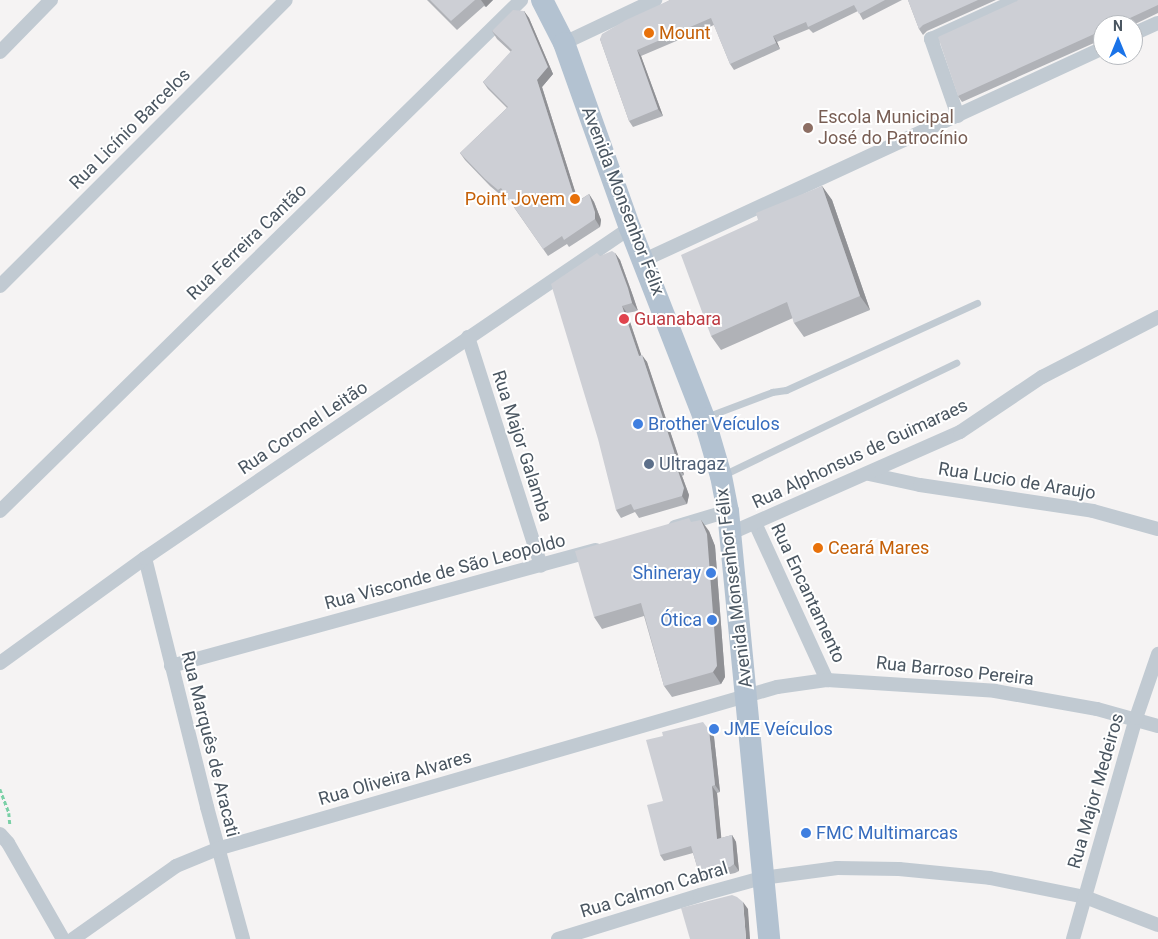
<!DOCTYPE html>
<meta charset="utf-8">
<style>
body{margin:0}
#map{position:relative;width:1158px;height:939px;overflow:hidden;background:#f5f3f3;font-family:Roboto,sans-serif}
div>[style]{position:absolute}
.path>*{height:2.5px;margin-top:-1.25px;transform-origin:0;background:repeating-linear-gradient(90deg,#7ad0a6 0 4px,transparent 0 6.5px)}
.service>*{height:7px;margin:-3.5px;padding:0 3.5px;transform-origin:3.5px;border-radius:3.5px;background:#c1cad2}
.minor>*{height:14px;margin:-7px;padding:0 7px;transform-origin:7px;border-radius:7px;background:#c1cad2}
.primary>*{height:22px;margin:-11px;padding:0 11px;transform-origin:11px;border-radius:11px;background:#b3c2d1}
.wall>*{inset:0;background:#b0b2b7}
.shaded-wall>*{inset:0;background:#909195}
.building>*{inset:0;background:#cdcfd5}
.dots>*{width:14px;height:14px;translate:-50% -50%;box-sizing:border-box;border:2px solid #fff;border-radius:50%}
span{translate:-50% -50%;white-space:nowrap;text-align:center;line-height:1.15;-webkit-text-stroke:4px #fff;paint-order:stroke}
.food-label{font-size:18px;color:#c56008}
.left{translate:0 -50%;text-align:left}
.right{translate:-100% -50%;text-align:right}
.education-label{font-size:18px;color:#785e54}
.street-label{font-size:18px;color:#4a5661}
.health-label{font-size:18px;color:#be3a42}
.shop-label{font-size:18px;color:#366cbe}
.service-label{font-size:18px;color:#4e5e75}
.north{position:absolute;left:1093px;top:15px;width:50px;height:50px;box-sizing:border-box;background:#fff;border:1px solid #b7bbc0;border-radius:50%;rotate:0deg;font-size:14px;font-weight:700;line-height:20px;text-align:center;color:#4a5661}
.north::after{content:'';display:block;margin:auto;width:18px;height:22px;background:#1a73e8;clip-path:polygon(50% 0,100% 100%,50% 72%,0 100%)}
</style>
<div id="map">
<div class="path">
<i style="left:0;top:789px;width:26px;rotate:69deg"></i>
<i style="left:9px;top:813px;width:11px;rotate:85deg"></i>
</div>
<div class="service">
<i style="left:706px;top:417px;width:71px;rotate:-20.7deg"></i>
<i style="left:772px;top:392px;width:14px;rotate:-8deg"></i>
<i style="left:786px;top:390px;width:210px;rotate:-24.5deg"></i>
<i style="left:723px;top:475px;width:259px;rotate:-25.7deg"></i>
</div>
<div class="minor">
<i style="left:1133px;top:34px;width:27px;rotate:-24deg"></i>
<i style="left:564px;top:43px;width:101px;rotate:-25.3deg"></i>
<i style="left:0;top:52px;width:73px;rotate:-45.6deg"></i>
<i style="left:958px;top:116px;width:82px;rotate:-109.3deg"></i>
<i style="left:931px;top:39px;width:94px;rotate:-24.4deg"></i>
<i style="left:644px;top:260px;width:506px;rotate:-24.79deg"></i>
<i style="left:0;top:286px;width:404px;rotate:-45deg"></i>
<i style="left:468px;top:337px;width:240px;rotate:72.3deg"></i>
<i style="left:869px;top:474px;width:52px;rotate:12.2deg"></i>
<i style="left:920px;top:485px;width:175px;rotate:8.5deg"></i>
<i style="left:1093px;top:511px;width:67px;rotate:15.5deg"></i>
<i style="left:0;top:511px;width:730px;rotate:-44.44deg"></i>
<i style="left:755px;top:523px;width:173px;rotate:65.4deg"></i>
<i style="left:675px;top:527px;width:55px;rotate:-16.8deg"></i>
<i style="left:731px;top:533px;width:250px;rotate:-23.8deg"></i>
<i style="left:960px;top:432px;width:99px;rotate:-33.9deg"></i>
<i style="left:1042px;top:377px;width:131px;rotate:-27.3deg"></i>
<i style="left:145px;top:558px;width:257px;rotate:76deg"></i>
<i style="left:207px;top:807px;width:137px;rotate:74.7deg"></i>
<i style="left:0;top:663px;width:179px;rotate:-35.9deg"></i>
<i style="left:145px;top:558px;width:587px;rotate:-34.23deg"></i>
<i style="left:171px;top:666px;width:440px;rotate:-15.3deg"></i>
<i style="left:0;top:834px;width:12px;rotate:48deg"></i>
<i style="left:8px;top:843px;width:111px;rotate:60.2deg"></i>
<i style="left:73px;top:939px;width:126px;rotate:-35.3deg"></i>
<i style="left:176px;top:866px;width:44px;rotate:-22.5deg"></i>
<i style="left:217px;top:849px;width:583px;rotate:-16.13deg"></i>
<i style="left:777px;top:687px;width:50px;rotate:-8deg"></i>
<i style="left:827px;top:680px;width:168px;rotate:3.7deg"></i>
<i style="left:995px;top:691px;width:104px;rotate:10deg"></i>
<i style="left:1097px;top:709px;width:63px;rotate:15.6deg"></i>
<i style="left:558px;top:939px;width:149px;rotate:-17.2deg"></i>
<i style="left:700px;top:895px;width:64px;rotate:-15.3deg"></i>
<i style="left:762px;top:878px;width:76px;rotate:-7.6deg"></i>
<i style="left:837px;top:868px;width:62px;rotate:0.9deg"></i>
<i style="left:899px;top:869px;width:91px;rotate:5.6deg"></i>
<i style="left:990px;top:878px;width:97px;rotate:11.3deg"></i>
<i style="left:1085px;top:897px;width:78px;rotate:21deg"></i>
<i style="left:1073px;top:939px;width:230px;rotate:-74.1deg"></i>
<i style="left:1136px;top:718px;width:68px;rotate:-71deg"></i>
</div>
<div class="primary">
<i style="left:542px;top:0;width:48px;rotate:62.9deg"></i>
<i style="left:564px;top:43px;width:196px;rotate:70.4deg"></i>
<i style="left:630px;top:228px;width:204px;rotate:68.7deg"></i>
<i style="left:704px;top:418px;width:60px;rotate:73.7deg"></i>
<i style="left:721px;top:476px;width:36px;rotate:79deg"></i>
<i style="left:728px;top:511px;width:430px;rotate:84.5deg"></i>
</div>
<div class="wall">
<i style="clip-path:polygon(427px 0,493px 0,486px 7px,484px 6px,457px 30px)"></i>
<i style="clip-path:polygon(670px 0,902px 0,863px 20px,858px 11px,813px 33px,809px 29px,777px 42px,780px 49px,734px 70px,730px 64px,714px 25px,641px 56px,663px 116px,633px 127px,629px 121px,600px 39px)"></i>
<i style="clip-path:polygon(908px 0,996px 0,927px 31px,923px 35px,919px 29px)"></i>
<i style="clip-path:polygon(1158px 0,1158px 13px,1133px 25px,1103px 25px,1103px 39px,962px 102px,958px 96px,1017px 1px)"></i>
<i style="clip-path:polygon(524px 11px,529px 18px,553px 74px,542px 87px,578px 201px,589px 194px,594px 202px,601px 220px,600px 227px,569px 247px,567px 244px,548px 256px,506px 196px,503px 197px,490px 186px,465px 160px,460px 153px,507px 108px,488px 89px,483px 82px,511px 52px,497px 39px,492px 31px)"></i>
<i style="clip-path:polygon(822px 186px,832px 200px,870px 310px,804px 337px,794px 323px,793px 318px,721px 350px,711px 336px,758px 220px)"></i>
<i style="clip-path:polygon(615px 253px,620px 260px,633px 296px,638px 311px,627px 313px,641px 355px,647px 362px,679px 458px,684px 475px,682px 476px,689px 495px,687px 504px,639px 518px,635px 512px,621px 518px,616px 510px,600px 256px)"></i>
<i style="clip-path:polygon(692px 522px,709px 531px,715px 546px,725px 677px,721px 684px,672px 697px,664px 686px,644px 616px,602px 629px,594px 617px)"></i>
<i style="clip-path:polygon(709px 730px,714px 737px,720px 792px,717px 793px,721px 838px,732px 835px,736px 842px,739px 871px,735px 873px,704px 880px,699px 873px,693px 853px,664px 861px,660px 855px,663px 801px)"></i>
</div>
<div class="shaded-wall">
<i style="clip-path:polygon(481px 0,493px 0,486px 7px)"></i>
<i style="clip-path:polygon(524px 11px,529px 18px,553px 74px,542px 87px,581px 210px,576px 203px,537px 80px)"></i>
<i style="clip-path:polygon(773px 36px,777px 42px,780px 49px,776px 43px)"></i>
<i style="clip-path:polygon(637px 50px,641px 56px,663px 116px,658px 109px)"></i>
<i style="clip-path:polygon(822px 186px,832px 200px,870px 310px,860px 296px)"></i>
<i style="clip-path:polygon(589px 194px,594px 202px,601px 220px,600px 227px,595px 219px)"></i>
<i style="clip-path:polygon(615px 253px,620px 260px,633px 296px,638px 311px,632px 303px)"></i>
<i style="clip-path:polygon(622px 306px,627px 313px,644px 363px,639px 356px)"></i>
<i style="clip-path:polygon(642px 355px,647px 362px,679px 458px,684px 475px,678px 468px)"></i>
<i style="clip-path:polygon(677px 468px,682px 476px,689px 495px,687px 504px,682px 496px)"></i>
<i style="clip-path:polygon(701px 520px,709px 531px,715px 546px,725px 677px,721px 684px,713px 672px)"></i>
<i style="clip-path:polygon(709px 730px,714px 737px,720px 792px,715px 785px)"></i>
<i style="clip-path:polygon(712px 786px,717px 793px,722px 845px,717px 839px)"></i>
<i style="clip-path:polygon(732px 835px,736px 842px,739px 871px,734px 864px)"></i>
<i style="clip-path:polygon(743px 902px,748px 909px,750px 939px,746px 939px)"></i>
</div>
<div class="building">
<i style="clip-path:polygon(430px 0,475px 0,451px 21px)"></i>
<i style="clip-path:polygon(670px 0,885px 0,859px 14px,854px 5px,808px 27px,806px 22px,773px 36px,776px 43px,730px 64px,711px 18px,637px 50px,658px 109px,629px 121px,600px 39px,602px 34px,626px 20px)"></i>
<i style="clip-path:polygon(908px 0,978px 0,923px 25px,919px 29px)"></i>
<i style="clip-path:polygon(1018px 0,1158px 0,1158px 5px,1115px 25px,1103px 25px,1103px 30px,958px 96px,938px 37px,1017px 1px)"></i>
<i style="clip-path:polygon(513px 10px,524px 11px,548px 67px,537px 80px,576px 203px,589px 194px,595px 212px,595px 219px,564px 240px,562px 236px,543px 249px,501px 188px,498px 190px,485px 179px,460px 153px,508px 107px,483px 82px,512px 50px,492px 31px)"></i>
<i style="clip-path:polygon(822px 186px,860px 296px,794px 323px,787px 302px,711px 336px,681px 255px,758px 220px,756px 213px)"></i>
<i style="clip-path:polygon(612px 251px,615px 253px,628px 288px,632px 303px,622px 306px,639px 356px,642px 355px,674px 451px,678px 468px,677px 468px,684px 488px,682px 496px,634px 510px,631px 504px,616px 510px,598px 439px,551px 284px,597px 253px,600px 256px)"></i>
<i style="clip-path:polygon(689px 518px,691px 522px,701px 520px,707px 534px,717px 666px,713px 672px,664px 686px,641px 603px,594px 617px,575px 551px)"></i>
<i style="clip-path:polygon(703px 722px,709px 730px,715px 785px,712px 786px,717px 839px,732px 835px,734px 864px,730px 867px,699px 873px,691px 846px,660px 855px,647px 805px,663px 801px,646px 740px,663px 736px,662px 732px)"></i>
<i style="clip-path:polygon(732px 895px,737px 897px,743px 902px,746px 939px,690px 939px,681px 908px)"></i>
</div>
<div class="dots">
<i style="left:649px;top:33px;background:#e8710a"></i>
<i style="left:808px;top:128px;background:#8d6e63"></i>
<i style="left:575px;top:199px;background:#e8710a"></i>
<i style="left:624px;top:319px;background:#e0444e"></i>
<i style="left:638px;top:424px;background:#3f7fe0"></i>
<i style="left:649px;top:464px;background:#5c6f8a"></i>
<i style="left:818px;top:548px;background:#e8710a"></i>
<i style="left:711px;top:573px;background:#3f7fe0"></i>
<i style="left:712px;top:620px;background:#3f7fe0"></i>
<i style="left:714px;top:729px;background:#3f7fe0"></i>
<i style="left:806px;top:833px;background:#3f7fe0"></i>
</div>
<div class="food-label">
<span class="left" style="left:659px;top:33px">Mount</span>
<span class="right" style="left:565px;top:199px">Point Jovem</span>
<span class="left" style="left:828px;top:548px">Ceará Mares</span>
</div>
<div class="education-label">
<span class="left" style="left:818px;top:128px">Escola Municipal<br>José do Patrocínio</span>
</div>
<div class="street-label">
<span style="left:130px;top:129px;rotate:-45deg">Rua Licínio Barcelos</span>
<span style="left:623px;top:201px;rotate:69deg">Avenida Monsenhor Félix</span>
<span style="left:247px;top:242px;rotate:-44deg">Rua Ferreira Cantão</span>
<span style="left:303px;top:428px;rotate:-34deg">Rua Coronel Leitão</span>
<span style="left:522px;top:446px;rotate:72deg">Rua Major Galamba</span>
<span style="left:860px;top:454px;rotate:-25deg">Rua Alphonsus de Guimaraes</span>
<span style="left:1017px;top:481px;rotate:9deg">Rua Lucio de Araujo</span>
<span style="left:445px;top:572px;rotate:-15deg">Rua Visconde de São Leopoldo</span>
<span style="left:734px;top:588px;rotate:-97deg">Avenida Monsenhor Félix</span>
<span style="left:808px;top:593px;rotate:65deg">Rua Encantamento</span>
<span style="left:955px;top:671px;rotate:6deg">Rua Barroso Pereira</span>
<span style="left:210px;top:744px;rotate:76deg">Rua Marquês de Aracati</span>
<span style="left:395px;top:778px;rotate:-16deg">Rua Oliveira Alvares</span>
<span style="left:1096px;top:791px;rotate:-74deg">Rua Major Medeiros</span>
<span style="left:654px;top:890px;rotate:-17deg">Rua Calmon Cabral</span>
</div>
<div class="health-label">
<span class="left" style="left:634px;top:319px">Guanabara</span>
</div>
<div class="shop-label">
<span class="left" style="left:648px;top:424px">Brother Veículos</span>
<span class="right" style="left:701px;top:573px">Shineray</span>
<span class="right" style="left:702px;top:620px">Ótica</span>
<span class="left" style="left:724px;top:729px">JME Veículos</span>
<span class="left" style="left:816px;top:833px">FMC Multimarcas</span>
</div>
<div class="service-label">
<span class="left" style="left:659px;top:464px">Ultragaz</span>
</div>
<div class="north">N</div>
</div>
